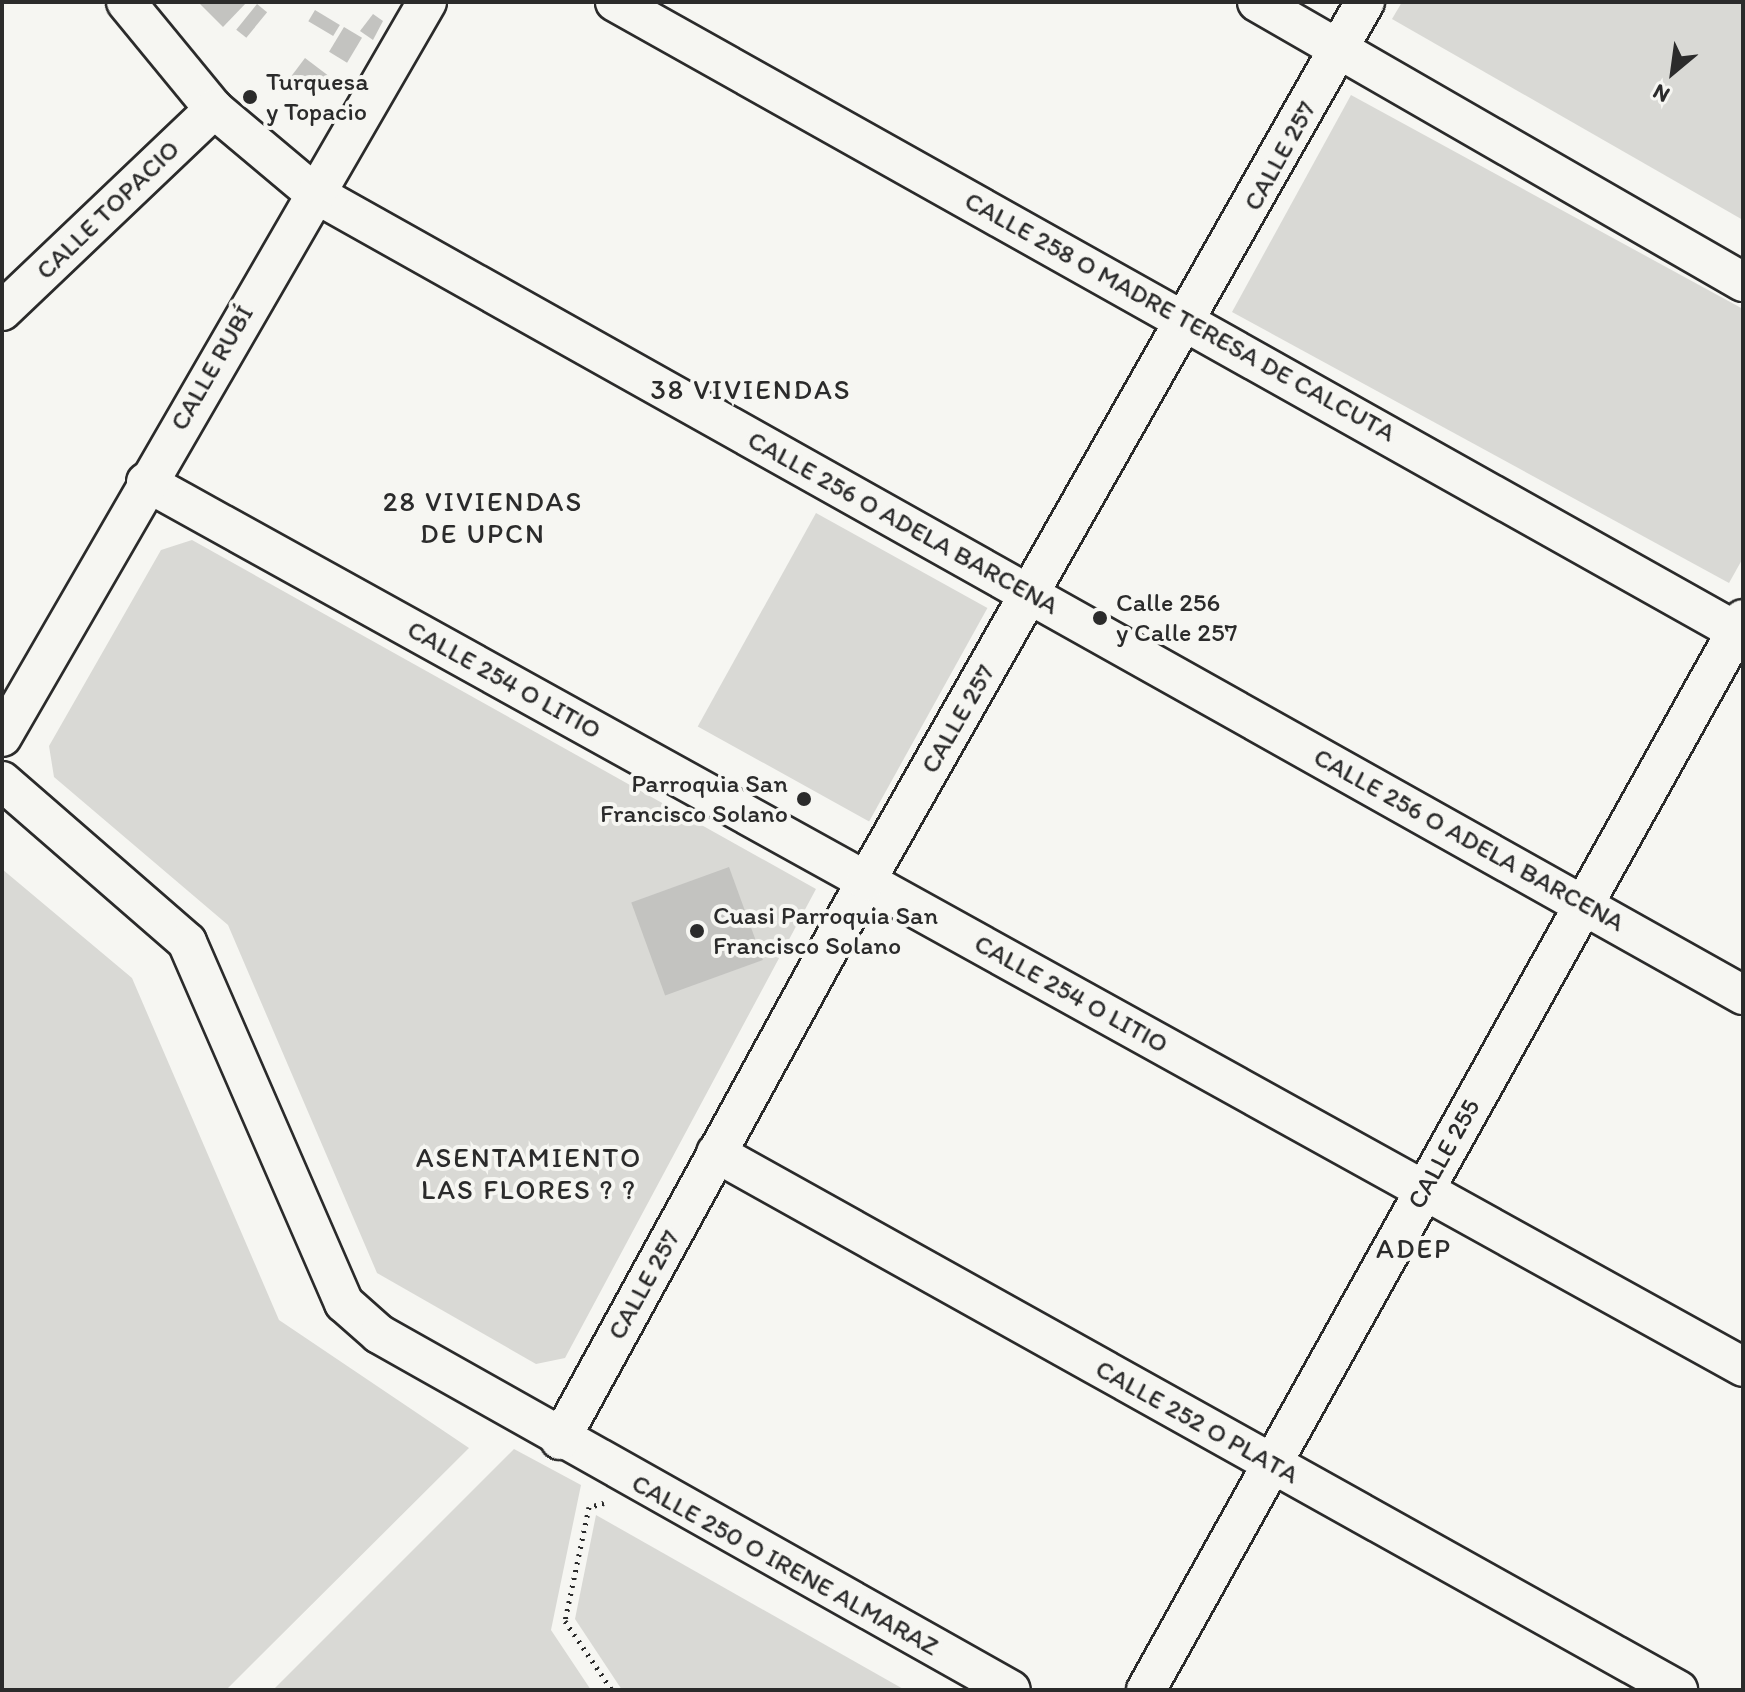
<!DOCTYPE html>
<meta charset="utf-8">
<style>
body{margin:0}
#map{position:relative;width:1745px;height:1692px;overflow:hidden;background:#f6f6f2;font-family:Itim,sans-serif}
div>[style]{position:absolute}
.green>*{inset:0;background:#d9d9d5;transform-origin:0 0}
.building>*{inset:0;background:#c3c3c0;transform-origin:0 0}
.path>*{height:5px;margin-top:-2.5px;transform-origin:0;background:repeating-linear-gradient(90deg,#2b2b2b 0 2px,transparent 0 8px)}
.roads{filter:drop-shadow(2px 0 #2b2b2b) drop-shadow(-2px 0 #2b2b2b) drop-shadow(0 2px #2b2b2b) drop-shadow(0 -2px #2b2b2b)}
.minor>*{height:38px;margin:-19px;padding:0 19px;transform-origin:19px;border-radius:19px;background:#f6f6f2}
.dots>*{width:22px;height:22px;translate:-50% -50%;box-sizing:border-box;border:4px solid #f6f6f2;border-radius:50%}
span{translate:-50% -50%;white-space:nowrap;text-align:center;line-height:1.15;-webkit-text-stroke:8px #f6f6f2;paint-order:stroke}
.poi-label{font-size:26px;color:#2b2b2b}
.left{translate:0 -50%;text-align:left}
.right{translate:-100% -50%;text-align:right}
.street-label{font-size:26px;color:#2b2b2b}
.neighbourhood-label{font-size:28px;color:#2b2b2b;letter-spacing:2px}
.frame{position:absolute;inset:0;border:4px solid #2b2b2b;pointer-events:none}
.north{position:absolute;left:1633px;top:32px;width:80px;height:80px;-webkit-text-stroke:6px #f6f6f2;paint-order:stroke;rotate:209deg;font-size:22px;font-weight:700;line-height:32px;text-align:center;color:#2b2b2b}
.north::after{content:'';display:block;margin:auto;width:28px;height:36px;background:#2b2b2b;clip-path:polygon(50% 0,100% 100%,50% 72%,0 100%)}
</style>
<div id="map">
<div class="green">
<i style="clip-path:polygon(1402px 2px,1743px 2px,1743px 220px,1392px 19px)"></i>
<i style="clip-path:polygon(1351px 95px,1743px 309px,1743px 558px,1729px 583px,1232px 312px)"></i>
<i style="left:816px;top:513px;width:196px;height:244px;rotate:29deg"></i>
<i style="clip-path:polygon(192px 540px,816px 889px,565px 1358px,536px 1364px,377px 1273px,228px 925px,54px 777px,49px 746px,161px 550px)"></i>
<i style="clip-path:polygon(2px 869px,132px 978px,279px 1320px,469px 1448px,226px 1690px,2px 1690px)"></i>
<i style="clip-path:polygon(514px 1449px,581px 1485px,551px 1630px,591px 1690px,273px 1690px)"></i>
<i style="clip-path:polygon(596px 1515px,905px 1690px,622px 1690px,575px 1619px)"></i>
</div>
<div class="building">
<i style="clip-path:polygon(198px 2px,247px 2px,223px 27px)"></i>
<i style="left:257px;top:4px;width:13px;height:33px;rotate:39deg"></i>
<i style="left:315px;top:10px;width:29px;height:13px;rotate:31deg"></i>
<i style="clip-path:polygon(373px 14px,383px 21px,373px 40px,360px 31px)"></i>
<i style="left:344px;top:27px;width:21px;height:29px;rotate:31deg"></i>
<i style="left:305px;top:58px;width:31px;height:25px;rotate:37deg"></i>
<i style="left:729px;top:867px;width:99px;height:104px;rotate:70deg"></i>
</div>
<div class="path">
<i style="left:604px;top:1503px;width:16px;rotate:165deg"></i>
<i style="left:589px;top:1507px;width:116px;rotate:101.9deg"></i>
<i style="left:565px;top:1621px;width:83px;rotate:55.7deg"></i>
</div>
<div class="roads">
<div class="minor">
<i style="left:126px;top:2px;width:139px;rotate:50.6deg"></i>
<i style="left:214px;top:109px;width:131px;rotate:40deg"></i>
<i style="left:314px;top:193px;width:1639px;rotate:29.3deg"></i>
<i style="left:615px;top:2px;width:1293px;rotate:29.3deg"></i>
<i style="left:1257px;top:2px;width:561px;rotate:29.95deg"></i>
<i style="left:2px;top:311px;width:293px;rotate:-43.6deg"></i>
<i style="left:146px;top:482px;width:1826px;rotate:28.99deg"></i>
<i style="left:2px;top:737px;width:849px;rotate:-59.96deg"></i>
<i style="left:2px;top:781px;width:245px;rotate:41deg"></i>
<i style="left:187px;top:942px;width:394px;rotate:66.5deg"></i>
<i style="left:344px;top:1303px;width:47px;rotate:41.5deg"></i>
<i style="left:379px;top:1334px;width:725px;rotate:29.39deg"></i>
<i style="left:716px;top:1153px;width:1102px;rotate:29.17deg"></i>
<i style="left:560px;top:1440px;width:637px;rotate:-61.3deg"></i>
<i style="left:866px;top:881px;width:1011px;rotate:-60.42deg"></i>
<i style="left:1146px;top:1690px;width:1226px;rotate:-60.86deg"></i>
</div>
</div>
<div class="dots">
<i style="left:250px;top:97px;background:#2b2b2b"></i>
<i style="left:1100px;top:618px;background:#2b2b2b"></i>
<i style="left:804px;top:799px;background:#2b2b2b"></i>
<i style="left:697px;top:931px;background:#2b2b2b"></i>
</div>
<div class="poi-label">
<span class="left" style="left:266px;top:97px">Turquesa<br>y Topacio</span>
<span class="left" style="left:1116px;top:618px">Calle 256<br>y Calle 257</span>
<span class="right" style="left:788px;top:799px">Parroquia San<br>Francisco Solano</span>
<span class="left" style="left:713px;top:931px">Cuasi Parroquia San<br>Francisco Solano</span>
</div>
<div class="street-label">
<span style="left:1280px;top:156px;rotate:-61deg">CALLE 257</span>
<span style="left:108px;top:210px;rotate:-44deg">CALLE TOPACIO</span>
<span style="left:1180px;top:317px;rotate:29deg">CALLE 258 O MADRE TERESA DE CALCUTA</span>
<span style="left:212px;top:368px;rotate:-60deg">CALLE RUBÍ</span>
<span style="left:903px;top:523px;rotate:29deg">CALLE 256 O ADELA BARCENA</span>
<span style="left:504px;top:680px;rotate:29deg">CALLE 254 O LITIO</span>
<span style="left:958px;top:719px;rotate:-60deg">CALLE 257</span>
<span style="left:1469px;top:840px;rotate:29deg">CALLE 256 O ADELA BARCENA</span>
<span style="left:1071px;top:994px;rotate:29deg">CALLE 254 O LITIO</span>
<span style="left:1444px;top:1154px;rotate:-61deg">CALLE 255</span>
<span style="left:644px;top:1285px;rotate:-61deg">CALLE 257</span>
<span style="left:1197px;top:1422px;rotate:29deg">CALLE 252 O PLATA</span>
<span style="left:785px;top:1565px;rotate:29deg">CALLE 250 O IRENE ALMARAZ</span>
</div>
<div class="neighbourhood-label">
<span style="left:751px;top:389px">38 VIVIENDAS</span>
<span style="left:483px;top:517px">28 VIVIENDAS<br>DE UPCN</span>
<span style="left:529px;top:1173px">ASENTAMIENTO<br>LAS FLORES ? ?</span>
<span style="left:1414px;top:1248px">ADEP</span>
</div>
<div class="frame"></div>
<div class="north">N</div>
</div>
